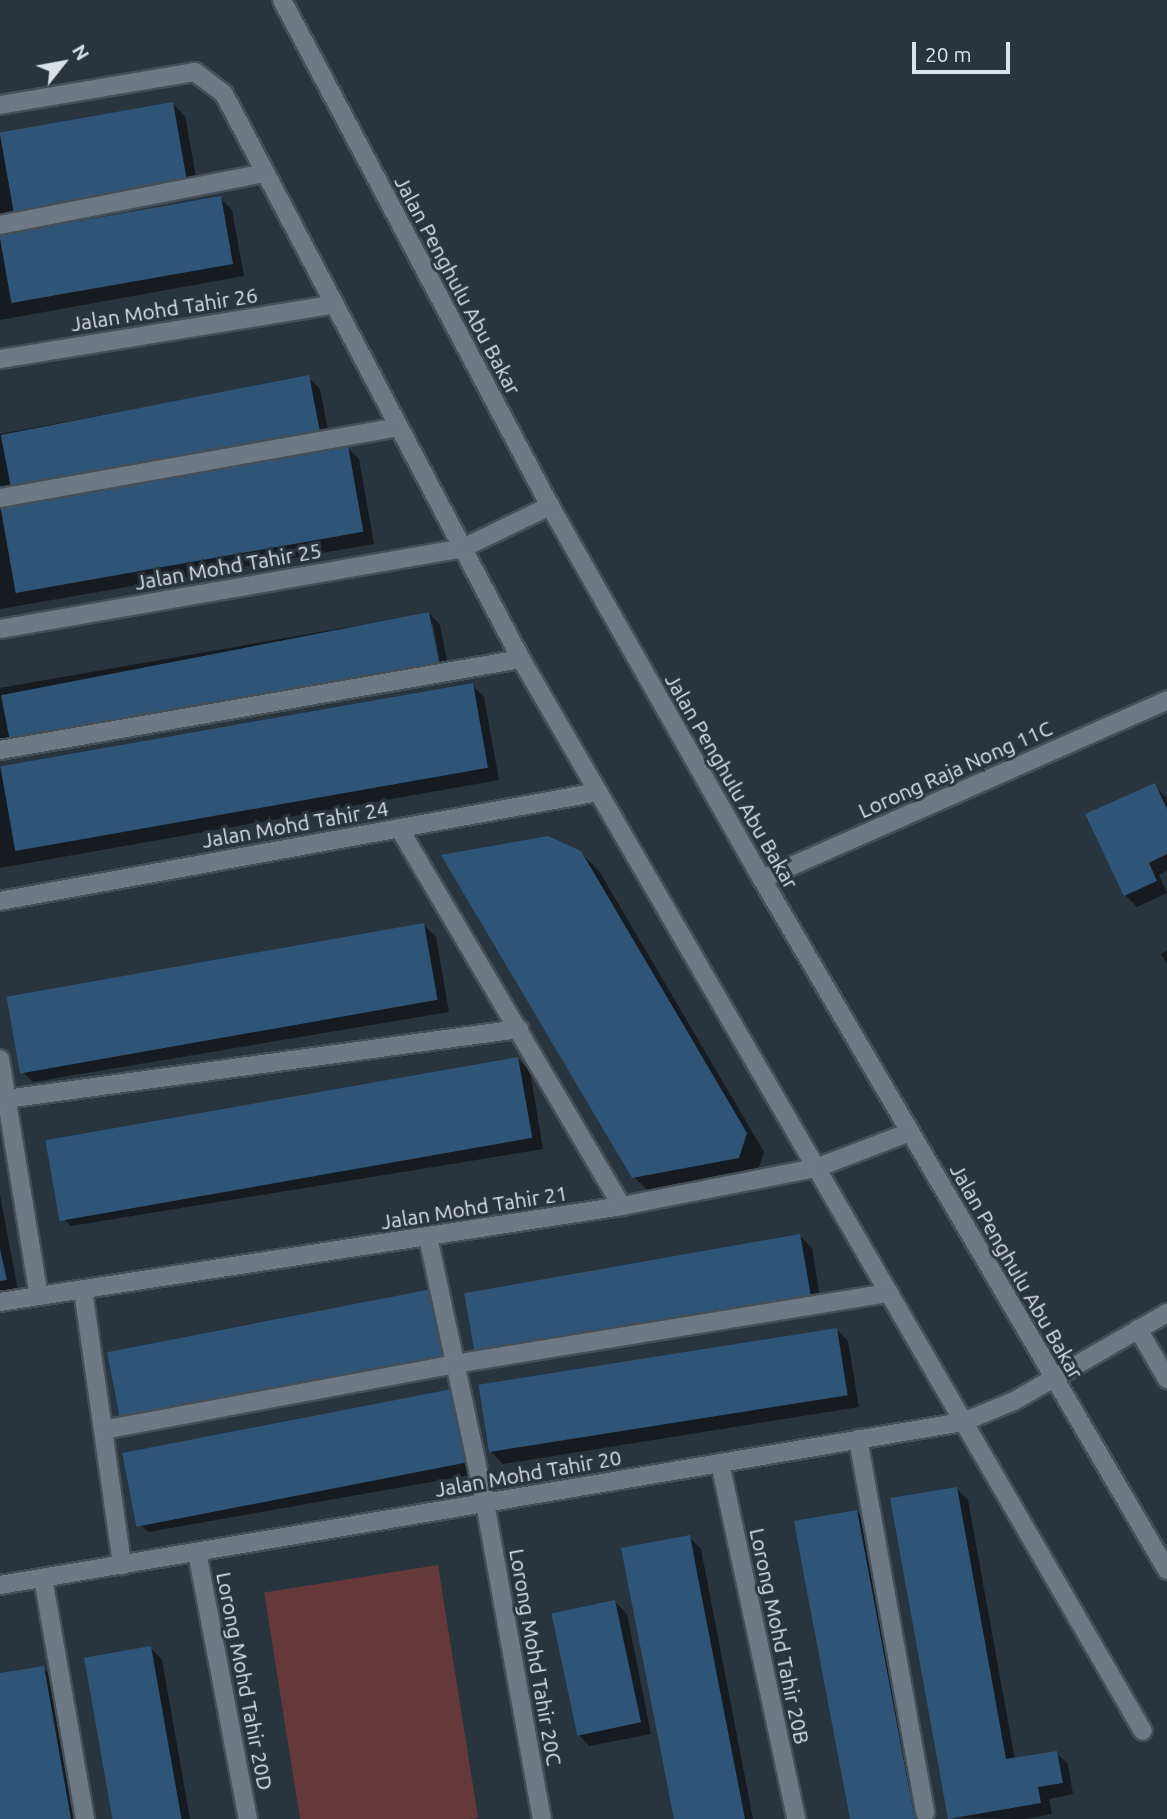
<!DOCTYPE html>
<style>
body{margin:0}
#map{position:relative;width:1167px;height:1819px;overflow:hidden;background:#28343e;font-family:Ubuntu,sans-serif}
div>[style]{position:absolute}
.green>*{inset:0;background:#653939;transform-origin:0 0}
.shadow>*{inset:0;background:#0007}
.building>*{inset:0;background:#2e5577;transform-origin:0 0}
.roads{filter:drop-shadow(2px 0 #454f58) drop-shadow(-2px 0 #454f58) drop-shadow(0 2px #454f58) drop-shadow(0 -2px #454f58)}
.minor>*{height:18px;margin:-9px;padding:0 9px;transform-origin:9px;border-radius:9px;background:#6d7a86}
span{translate:-50% -50%;white-space:nowrap;text-align:center;line-height:1.15;-webkit-text-stroke:6px #28343e;paint-order:stroke}
.street-label{font-size:21px;color:#dae2e9}
.north{position:absolute;left:28px;top:28px;width:70px;height:70px;-webkit-text-stroke:5px #28343e;paint-order:stroke;rotate:59deg;font-size:19px;font-weight:700;line-height:28px;text-align:center;color:#dae2e9}
.north::after{content:'';display:block;margin:auto;width:24px;height:32px;background:#dae2e9;clip-path:polygon(50% 0,100% 100%,50% 72%,0 100%)}
.scale{position:absolute;left:912px;top:42px;width:98px;height:32px;box-sizing:border-box;border:4px solid #dae2e9;border-top:0;padding-left:9px;font-size:21px;line-height:24px;white-space:nowrap;color:#dae2e9;-webkit-text-stroke:5px #28343e;paint-order:stroke}
</style>
<div id="map">
<div class="green">
<i style="left:438px;top:1565px;width:256px;height:176px;rotate:81deg"></i>
</div>
<div class="shadow">
<i style="clip-path:polygon(173px 104px,185px 116px,199px 194px,0 229px,0 135px)"></i>
<i style="clip-path:polygon(220px 198px,232px 210px,244px 276px,0 320px,0 238px)"></i>
<i style="clip-path:polygon(308px 377px,320px 389px,331px 446px,347px 447px,359px 459px,374px 544px,0 609px,0 434px)"></i>
<i style="clip-path:polygon(evenodd,429px 613px,440px 625px,451px 681px,0 760px,0 688px,429px 613px,430px 624px,433px 624px,443px 678px,440px 679px,430px 624px)"></i>
<i style="clip-path:polygon(472px 685px,484px 697px,499px 780px,0 868px,0 769px)"></i>
<i style="clip-path:polygon(1154px 785px,1167px 798px,1167px 871px,1159px 875px,1167px 893px,1137px 907px,1125px 895px)"></i>
<i style="clip-path:polygon(580px 852px,599px 871px,764px 1152px,756px 1176px,651px 1194px,634px 1177px)"></i>
<i style="clip-path:polygon(424px 925px,436px 937px,449px 1012px,33px 1082px,21px 1070px)"></i>
<i style="clip-path:polygon(1167px 950px,1167px 964px,1161px 954px)"></i>
<i style="clip-path:polygon(518px 1059px,530px 1071px,543px 1149px,71px 1226px,59px 1214px)"></i>
<i style="clip-path:polygon(0 1195px,18px 1291px,0 1294px)"></i>
<i style="clip-path:polygon(800px 1236px,812px 1248px,822px 1309px,476px 1352px)"></i>
<i style="clip-path:polygon(836px 1329px,848px 1341px,859px 1407px,503px 1464px,491px 1452px)"></i>
<i style="clip-path:polygon(452px 1391px,476px 1474px,148px 1532px,136px 1520px)"></i>
<i style="clip-path:polygon(956px 1488px,968px 1500px,1015px 1760px,1056px 1753px,1068px 1764px,1073px 1794px,1049px 1799px,1052px 1814px,1025px 1819px,949px 1818px)"></i>
<i style="clip-path:polygon(856px 1511px,868px 1523px,924px 1819px,852px 1819px)"></i>
<i style="clip-path:polygon(689px 1537px,701px 1549px,753px 1819px,676px 1819px)"></i>
<i style="clip-path:polygon(615px 1602px,627px 1614px,651px 1734px,589px 1746px,578px 1734px)"></i>
<i style="clip-path:polygon(151px 1648px,162px 1660px,190px 1819px,114px 1819px)"></i>
<i style="clip-path:polygon(43px 1668px,55px 1680px,79px 1819px,0 1819px,0 1675px)"></i>
</div>
<div class="building">
<i style="left:173px;top:102px;width:82px;height:176px;rotate:80deg"></i>
<i style="left:221px;top:196px;width:69px;height:225px;rotate:80deg"></i>
<i style="left:309px;top:375px;width:60px;height:314px;rotate:79deg"></i>
<i style="left:348px;top:445px;width:88px;height:353px;rotate:80deg"></i>
<i style="left:429px;top:612px;width:59px;height:436px;rotate:79deg"></i>
<i style="left:473px;top:683px;width:86px;height:480px;rotate:80deg"></i>
<i style="clip-path:polygon(1155px 783px,1167px 809px,1167px 854px,1149px 863px,1157px 881px,1124px 896px,1085px 814px)"></i>
<i style="clip-path:polygon(548px 836px,581px 851px,747px 1133px,739px 1158px,632px 1178px,441px 855px)"></i>
<i style="left:424px;top:923px;width:78px;height:424px;rotate:80deg"></i>
<i style="left:518px;top:1057px;width:82px;height:480px;rotate:80deg"></i>
<i style="left:800px;top:1234px;width:65px;height:341px;rotate:80deg"></i>
<i style="clip-path:polygon(0 1249px,7px 1280px,0 1281px)"></i>
<i style="left:432px;top:1289px;width:69px;height:331px;rotate:79deg"></i>
<i style="left:837px;top:1328px;width:68px;height:363px;rotate:81deg"></i>
<i style="left:452px;top:1389px;width:75px;height:336px;rotate:79deg"></i>
<i style="clip-path:polygon(957px 1487px,1006px 1759px,1057px 1751px,1063px 1783px,1038px 1787px,1041px 1803px,948px 1819px,890px 1498px)"></i>
<i style="clip-path:polygon(857px 1510px,907px 1778px,915px 1819px,850px 1819px,805px 1581px,794px 1521px)"></i>
<i style="clip-path:polygon(690px 1535px,699px 1583px,745px 1819px,674px 1819px,621px 1548px)"></i>
<i style="left:615px;top:1600px;width:125px;height:65px;rotate:78deg"></i>
<i style="left:151px;top:1646px;width:176px;height:68px;rotate:80deg"></i>
<i style="clip-path:polygon(44px 1666px,71px 1819px,0 1819px,0 1673px)"></i>
</div>
<div class="roads">
<div class="minor">
<i style="left:282px;top:0;width:573px;rotate:62.09deg"></i>
<i style="left:550px;top:506px;width:429px;rotate:60.4deg"></i>
<i style="left:762px;top:879px;width:801px;rotate:59.63deg"></i>
<i style="left:0;top:105px;width:198px;rotate:-9.6deg"></i>
<i style="left:195px;top:72px;width:36px;rotate:37deg"></i>
<i style="left:224px;top:94px;width:638px;rotate:62.27deg"></i>
<i style="left:521px;top:659px;width:1239px;rotate:59.88deg"></i>
<i style="left:0;top:225px;width:270px;rotate:-11.1deg"></i>
<i style="left:0;top:359px;width:339px;rotate:-9.3deg"></i>
<i style="left:0;top:498px;width:405px;rotate:-10.1deg"></i>
<i style="left:0;top:629px;width:470px;rotate:-9.9deg"></i>
<i style="left:463px;top:548px;width:97px;rotate:-25.8deg"></i>
<i style="left:0;top:750px;width:529px;rotate:-9.91deg"></i>
<i style="left:399px;top:828px;width:439px;rotate:59.5deg"></i>
<i style="left:762px;top:879px;width:443px;rotate:-23.8deg"></i>
<i style="left:0;top:901px;width:608px;rotate:-10.33deg"></i>
<i style="left:0;top:1059px;width:240px;rotate:80.7deg"></i>
<i style="left:6px;top:1099px;width:518px;rotate:-7.77deg"></i>
<i style="left:428px;top:1237px;width:272px;rotate:77.9deg"></i>
<i style="left:485px;top:1503px;width:321px;rotate:79.8deg"></i>
<i style="left:83px;top:1290px;width:278px;rotate:81.9deg"></i>
<i style="left:0;top:1302px;width:629px;rotate:-8.77deg"></i>
<i style="left:622px;top:1206px;width:198px;rotate:-11.1deg"></i>
<i style="left:816px;top:1168px;width:101px;rotate:-21deg"></i>
<i style="left:1138px;top:1329px;width:58px;rotate:59.9deg"></i>
<i style="left:103px;top:1430px;width:358px;rotate:-10.6deg"></i>
<i style="left:455px;top:1364px;width:440px;rotate:-9.3deg"></i>
<i style="left:858px;top:1439px;width:380px;rotate:79.8deg"></i>
<i style="left:720px;top:1463px;width:364px;rotate:77.9deg"></i>
<i style="left:197px;top:1552px;width:272px;rotate:79.2deg"></i>
<i style="left:43px;top:1578px;width:245px;rotate:80.1deg"></i>
<i style="left:0;top:1585px;width:977px;rotate:-9.61deg"></i>
<i style="left:963px;top:1422px;width:55px;rotate:-22.4deg"></i>
<i style="left:1014px;top:1401px;width:177px;rotate:-29.9deg"></i>
</div>
</div>
<div class="street-label">
<span style="left:458px;top:285px;rotate:62deg">Jalan Penghulu Abu Bakar</span>
<span style="left:164px;top:309px;rotate:-9deg">Jalan Mohd Tahir 26</span>
<span style="left:228px;top:566px;rotate:-10deg">Jalan Mohd Tahir 25</span>
<span style="left:955px;top:769px;rotate:-24deg">Lorong Raja Nong 11C</span>
<span style="left:732px;top:781px;rotate:60deg">Jalan Penghulu Abu Bakar</span>
<span style="left:295px;top:824px;rotate:-10deg">Jalan Mohd Tahir 24</span>
<span style="left:474px;top:1207px;rotate:-9deg">Jalan Mohd Tahir 21</span>
<span style="left:1017px;top:1271px;rotate:60deg">Jalan Penghulu Abu Bakar</span>
<span style="left:528px;top:1473px;rotate:-10deg">Jalan Mohd Tahir 20</span>
<span style="left:780px;top:1636px;rotate:78deg">Lorong Mohd Tahir 20B</span>
<span style="left:536px;top:1657px;rotate:80deg">Lorong Mohd Tahir 20C</span>
<span style="left:245px;top:1681px;rotate:79deg">Lorong Mohd Tahir 20D</span>
</div>
<div class="north">N</div>
<div class="scale">20 m</div>
</div>
